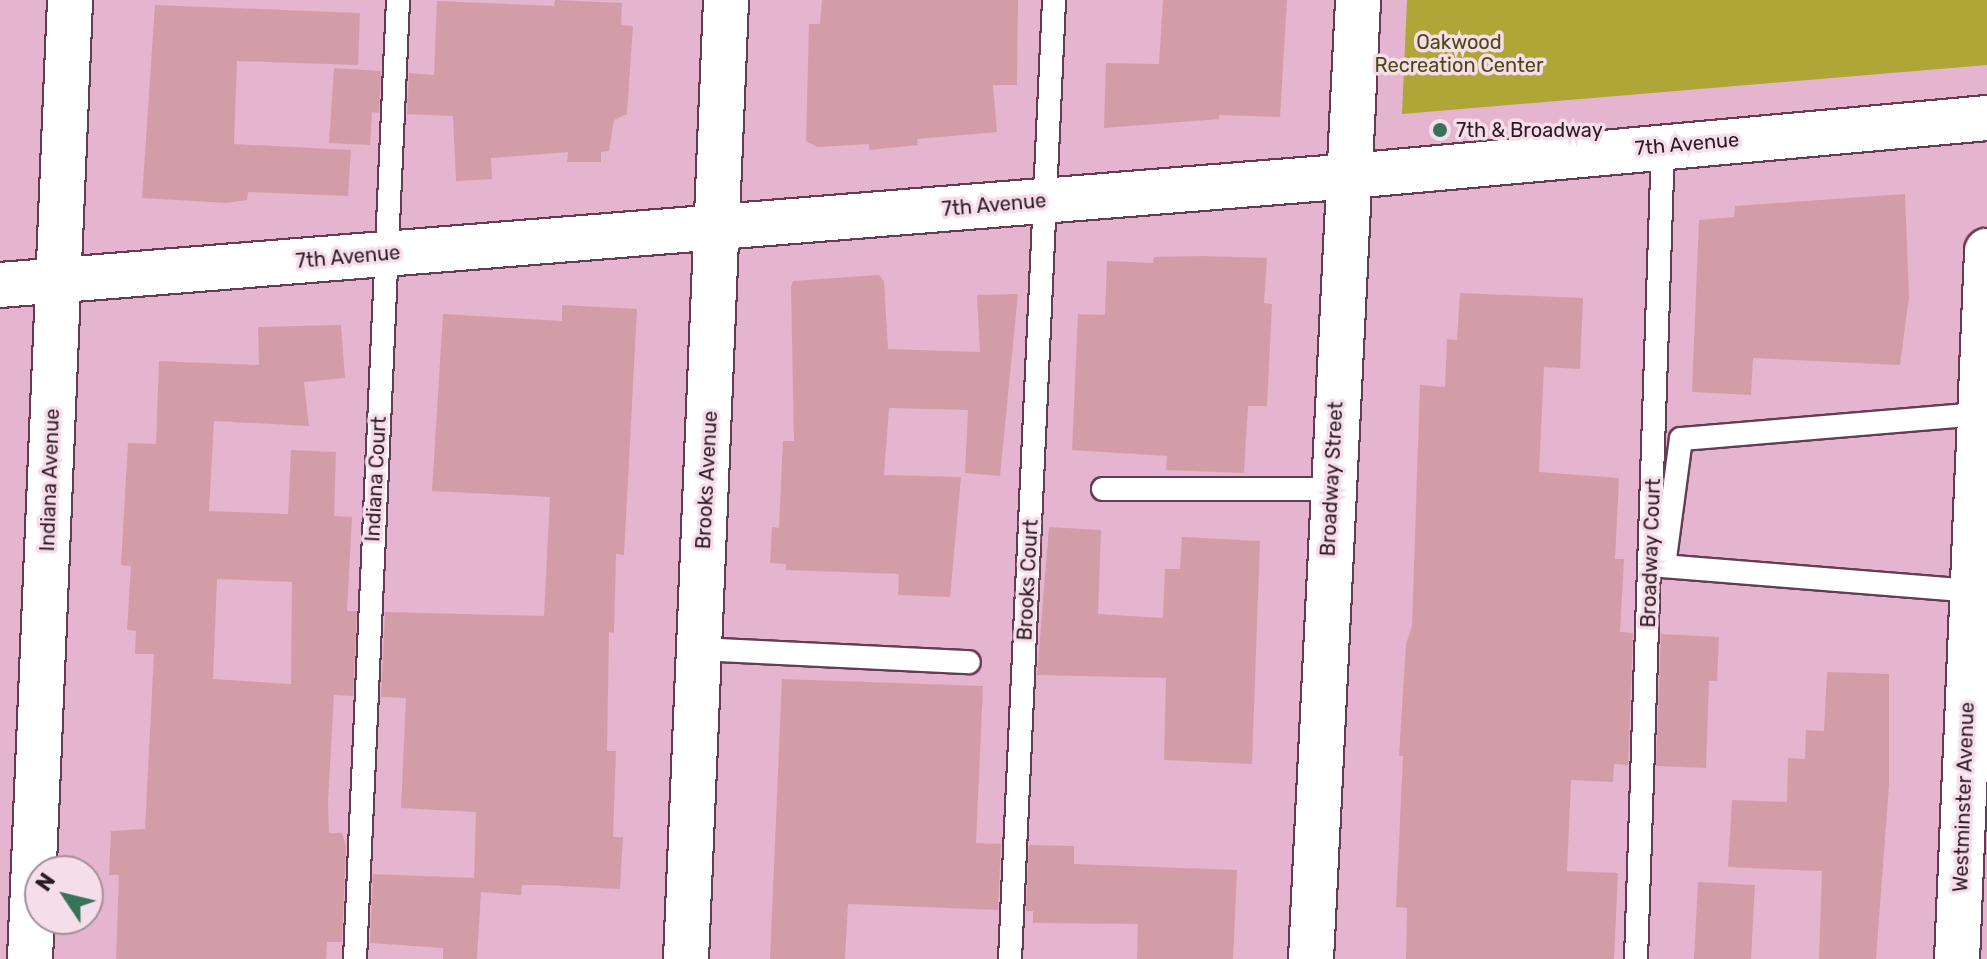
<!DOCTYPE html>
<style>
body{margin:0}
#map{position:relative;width:1987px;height:959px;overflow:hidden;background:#e5b4ce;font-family:Rubik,sans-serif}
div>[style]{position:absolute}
.green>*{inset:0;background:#aea636}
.building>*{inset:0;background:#d39da8;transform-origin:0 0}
.roads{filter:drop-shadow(2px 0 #653c53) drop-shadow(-2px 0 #653c53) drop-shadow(0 2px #653c53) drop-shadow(0 -2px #653c53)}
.service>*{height:22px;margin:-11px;padding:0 11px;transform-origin:11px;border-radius:11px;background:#fff}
.minor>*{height:44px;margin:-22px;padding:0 22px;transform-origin:22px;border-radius:22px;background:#fff}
.tertiary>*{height:44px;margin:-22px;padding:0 22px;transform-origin:22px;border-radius:22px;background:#fff}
.dots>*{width:22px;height:22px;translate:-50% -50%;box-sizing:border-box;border:4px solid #f6ddea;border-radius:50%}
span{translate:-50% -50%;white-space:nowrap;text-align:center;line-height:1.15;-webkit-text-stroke:7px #f6ddea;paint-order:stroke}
.park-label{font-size:20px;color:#4c4811}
.poi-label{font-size:20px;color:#2c1a24}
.left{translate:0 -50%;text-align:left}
.street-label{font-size:20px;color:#2c1a24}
.north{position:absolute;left:24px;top:855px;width:80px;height:80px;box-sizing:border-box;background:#f6ddea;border:2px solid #a58f9b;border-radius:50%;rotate:305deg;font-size:22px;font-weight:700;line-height:32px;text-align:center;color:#2c1a24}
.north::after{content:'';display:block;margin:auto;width:28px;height:36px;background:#39725b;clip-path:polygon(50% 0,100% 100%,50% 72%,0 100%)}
</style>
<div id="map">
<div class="green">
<i style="clip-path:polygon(1407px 0,1987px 0,1987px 65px,1402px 114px)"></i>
</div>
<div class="building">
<i style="clip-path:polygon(555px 0,622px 3px,621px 25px,633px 26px,627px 114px,614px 120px,609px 151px,601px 152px,601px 162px,567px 162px,568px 152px,491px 158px,492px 179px,456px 181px,453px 116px,407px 114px,409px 73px,434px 75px,437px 1px,554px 6px)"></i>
<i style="clip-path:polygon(822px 0,1018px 0,1017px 85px,993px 85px,997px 132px,917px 139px,918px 145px,869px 150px,869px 144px,817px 147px,806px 141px,809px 24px,820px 24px)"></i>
<i style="clip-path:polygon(1163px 0,1287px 0,1280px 117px,1219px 115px,1219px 119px,1104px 128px,1106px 63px,1159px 64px)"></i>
<i style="clip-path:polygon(155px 5px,360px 13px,358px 65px,237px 61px,234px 144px,351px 150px,348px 196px,248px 192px,247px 200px,227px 203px,142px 198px)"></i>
<i style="clip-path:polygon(334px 68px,381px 71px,379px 113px,372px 112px,370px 145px,329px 143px)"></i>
<i style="clip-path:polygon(1905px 194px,1909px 297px,1900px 365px,1753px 358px,1751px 395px,1692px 392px,1699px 220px,1734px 217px,1735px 206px)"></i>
<i style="clip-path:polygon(1201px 256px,1267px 258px,1264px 303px,1272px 304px,1267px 406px,1248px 406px,1244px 473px,1166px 470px,1167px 456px,1072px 450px,1078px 314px,1105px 315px,1107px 261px,1153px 263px,1154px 257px)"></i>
<i style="clip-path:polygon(879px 275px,884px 281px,888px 349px,980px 352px,977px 295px,1018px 294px,1000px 476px,965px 473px,968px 410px,889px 408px,884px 475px,961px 477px,950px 597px,898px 595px,899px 574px,786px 570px,786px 564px,770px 563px,772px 527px,779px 528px,783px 441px,794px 441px,791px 287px,793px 281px)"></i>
<i style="clip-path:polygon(1460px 293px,1583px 298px,1580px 369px,1544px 367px,1539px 472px,1619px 478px,1615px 559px,1624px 559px,1620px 632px,1633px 633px,1628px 765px,1614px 764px,1613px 782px,1571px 780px,1567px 871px,1618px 873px,1614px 959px,1406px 959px,1407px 908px,1396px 907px,1403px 756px,1399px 756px,1406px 644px,1412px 626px,1420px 385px,1445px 387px,1447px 339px,1457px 340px)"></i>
<i style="clip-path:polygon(562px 305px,637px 309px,624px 555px,616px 554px,614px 633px,609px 632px,607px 751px,616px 751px,613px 837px,623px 837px,620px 889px,541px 885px,522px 885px,521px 895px,481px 892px,477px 959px,443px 959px,443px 948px,370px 943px,373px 874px,474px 878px,476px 812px,401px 808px,406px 698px,381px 697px,385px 612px,544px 616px,550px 497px,432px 491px,443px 314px,562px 321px)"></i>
<i style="clip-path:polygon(evenodd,341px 325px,345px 378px,304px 382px,309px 426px,214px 421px,209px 511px,288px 514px,291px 450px,336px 452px,334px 516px,352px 517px,347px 611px,357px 611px,353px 696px,334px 695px,328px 801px,329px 833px,342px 833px,346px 846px,342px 942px,327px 942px,326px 959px,116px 959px,119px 875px,109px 875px,111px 831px,145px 829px,154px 654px,135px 654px,136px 631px,127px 630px,131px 566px,121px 565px,128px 443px,156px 444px,159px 361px,259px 365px,258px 327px,341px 325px,217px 579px,292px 582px,291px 684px,213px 679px,217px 579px)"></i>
<i style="clip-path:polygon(1049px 527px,1101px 530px,1098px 614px,1163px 618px,1165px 569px,1180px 569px,1182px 537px,1260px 541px,1252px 764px,1164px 760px,1166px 678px,1037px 675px)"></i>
<i style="clip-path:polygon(1661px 634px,1719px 637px,1717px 681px,1709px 681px,1706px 768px,1656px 766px)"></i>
<i style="clip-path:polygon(1827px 672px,1889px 674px,1889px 785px,1876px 959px,1819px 959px,1822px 871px,1728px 867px,1732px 800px,1787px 802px,1788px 758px,1805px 759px,1806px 730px,1824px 731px)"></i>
<i style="clip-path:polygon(782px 679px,983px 686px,976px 843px,1001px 844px,998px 910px,848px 904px,845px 959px,770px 959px)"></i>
<i style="clip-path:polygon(1029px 845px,1074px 846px,1074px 864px,1237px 870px,1233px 959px,1137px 959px,1138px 924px,1033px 923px,1033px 911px,1026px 911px)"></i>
<i style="left:1698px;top:882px;width:57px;height:77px;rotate:3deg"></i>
</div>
<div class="roads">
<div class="service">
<i style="left:1103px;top:489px;width:228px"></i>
<i style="left:1973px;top:591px;width:310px;rotate:-175.4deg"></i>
<i style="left:1664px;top:566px;width:128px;rotate:-82.4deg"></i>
<i style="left:1681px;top:439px;width:300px;rotate:-4.8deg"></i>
<i style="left:699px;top:649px;width:270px;rotate:2.8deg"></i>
<i style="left:355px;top:959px;width:960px;rotate:-87.43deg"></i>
<i style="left:1010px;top:959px;width:960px;rotate:-87.37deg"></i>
<i style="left:1636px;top:959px;width:813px;rotate:-88.1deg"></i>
</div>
<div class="minor">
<i style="left:30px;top:959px;width:960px;rotate:-87.61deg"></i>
<i style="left:686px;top:959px;width:960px;rotate:-87.61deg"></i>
<i style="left:1311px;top:959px;width:960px;rotate:-87.19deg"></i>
<i style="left:1957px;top:959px;width:709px;rotate:-87.57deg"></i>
</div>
<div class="tertiary">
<i style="left:0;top:285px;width:1355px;rotate:-4.61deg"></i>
<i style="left:1351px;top:176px;width:639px;rotate:-5.21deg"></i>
</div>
</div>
<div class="dots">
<i style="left:1440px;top:130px;background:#39725b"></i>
</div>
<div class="park-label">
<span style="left:1459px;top:54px">Oakwood<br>Recreation Center</span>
</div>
<div class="poi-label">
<span class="left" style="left:1456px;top:130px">7th &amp; Broadway</span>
</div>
<div class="street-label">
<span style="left:1687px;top:144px;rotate:-5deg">7th Avenue</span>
<span style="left:994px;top:205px;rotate:-5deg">7th Avenue</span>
<span style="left:348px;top:257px;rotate:-5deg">7th Avenue</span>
<span style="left:376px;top:479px;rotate:-87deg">Indiana Court</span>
<span style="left:1332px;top:479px;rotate:-87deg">Broadway Street</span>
<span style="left:50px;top:480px;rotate:-88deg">Indiana Avenue</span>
<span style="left:707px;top:480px;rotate:-87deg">Brooks Avenue</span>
<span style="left:1651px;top:553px;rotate:-88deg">Broadway Court</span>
<span style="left:1028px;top:580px;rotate:-87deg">Brooks Court</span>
<span style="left:1964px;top:797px;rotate:-88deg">Westminster Avenue</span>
</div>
<div class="north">N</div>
</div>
